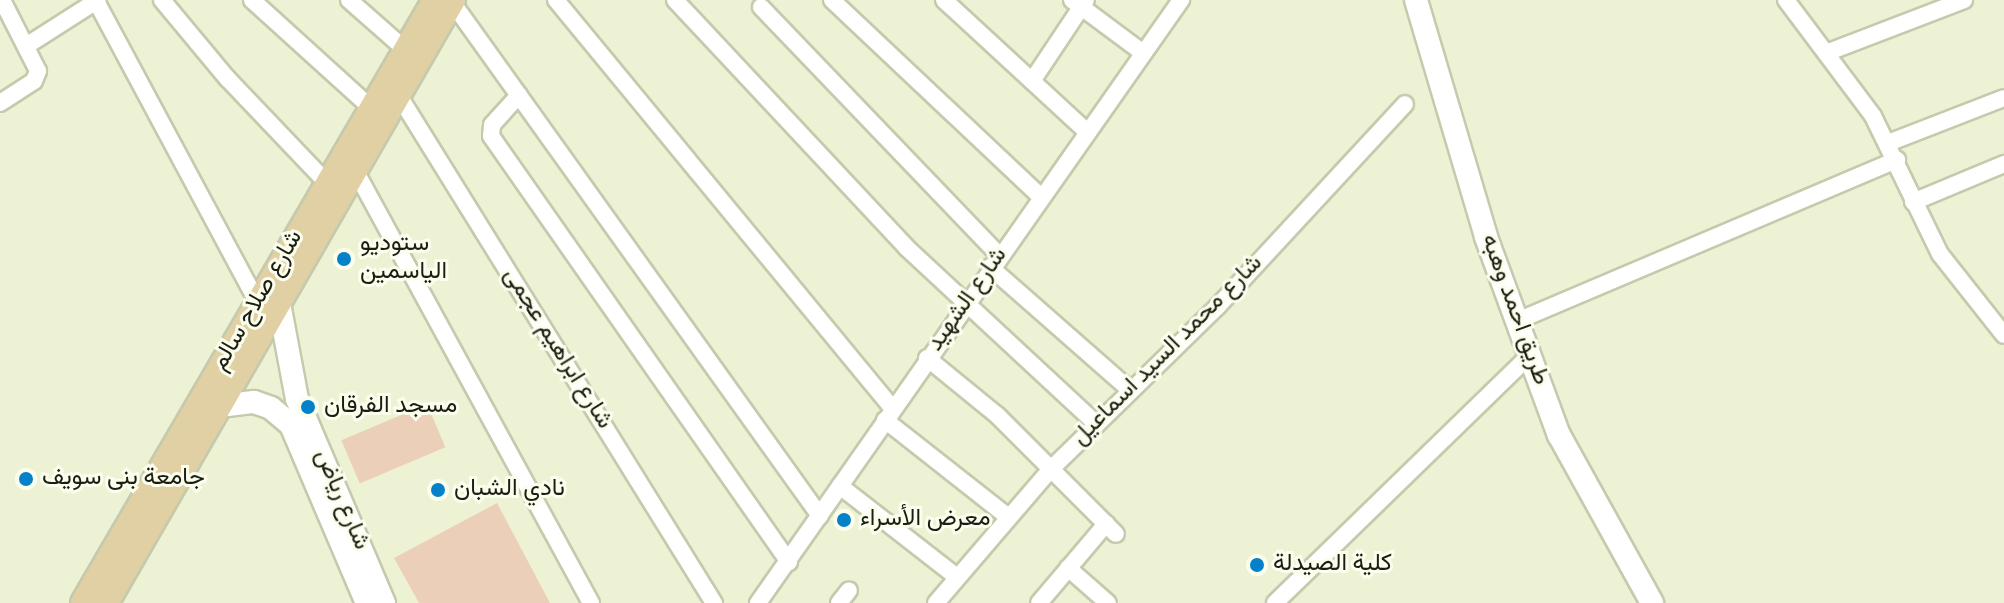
<!DOCTYPE html>
<meta charset="utf-8">
<style>
body{margin:0}
#map{position:relative;width:2004px;height:603px;overflow:hidden;background:#eef2d5;font-family:Overpass,Vazirmatn,sans-serif}
div>[style]{position:absolute}
.green>*{inset:0;background:#ebcfb8;transform-origin:0 0}
.roads{filter:drop-shadow(2px 0 #c5caad) drop-shadow(-2px 0 #c5caad) drop-shadow(0 2px #c5caad) drop-shadow(0 -2px #c5caad)}
.street>*{height:16px;margin:-8px;padding:0 8px;transform-origin:8px;border-radius:8px;background:#fff}
.secondary>*{height:22px;margin:-11px;padding:0 11px;transform-origin:11px;border-radius:11px;background:#fff}
.primary>*{height:24px;margin:-12px;padding:0 12px;transform-origin:12px;border-radius:12px;background:#e1d0a4}
.dots>*{width:22px;height:22px;translate:-50% -50%;box-sizing:border-box;border:4px solid #fbfeed;border-radius:50%}
span{translate:-50% -50%;white-space:nowrap;text-align:center;line-height:1.15;-webkit-text-stroke:6px #fbfeed;paint-order:stroke}
.poi-label{font-size:24px;color:#1b1d12}
.left{translate:0 -50%;text-align:left}
.street-label{font-size:24px;color:#1b1d12}
</style>
<div id="map">
<div class="green">
<i style="left:427px;top:404px;width:47px;height:93px;rotate:67deg"></i>
<i style="clip-path:polygon(497px 503px,550px 603px,419px 603px,394px 558px)"></i>
</div>
<div class="roads">
<div class="street">
<i style="left:162px;top:0;width:102px;rotate:50.2deg"></i>
<i style="left:227px;top:78px;width:144px;rotate:46.4deg"></i>
<i style="left:252px;top:0;width:161px;rotate:42.2deg"></i>
<i style="left:349px;top:0;width:76px;rotate:41.3deg"></i>
<i style="left:556px;top:0;width:530px;rotate:50.51deg"></i>
<i style="left:675px;top:0;width:340px;rotate:46.9deg"></i>
<i style="left:907px;top:248px;width:257px;rotate:42.9deg"></i>
<i style="left:832px;top:0;width:287px;rotate:43.3deg"></i>
<i style="left:944px;top:0;width:195px;rotate:42.7deg"></i>
<i style="left:1072px;top:0;width:89px;rotate:36.7deg"></i>
<i style="left:1786px;top:0;width:145px;rotate:53.1deg"></i>
<i style="left:1873px;top:116px;width:153px;rotate:64.1deg"></i>
<i style="left:1940px;top:254px;width:103px;rotate:51.7deg"></i>
<i style="left:96px;top:1px;width:343px;rotate:61.8deg"></i>
<i style="left:452px;top:2px;width:632px;rotate:54.4deg"></i>
<i style="left:761px;top:7px;width:344px;rotate:46.2deg"></i>
<i style="left:26px;top:46px;width:85px;rotate:-32.6deg"></i>
<i style="left:1826px;top:53px;width:148px;rotate:-21deg"></i>
<i style="left:1032px;top:81px;width:97px;rotate:-56.3deg"></i>
<i style="left:519px;top:95px;width:40px;rotate:132deg"></i>
<i style="left:492px;top:125px;width:11px;rotate:95deg"></i>
<i style="left:491px;top:136px;width:520px;rotate:55.03deg"></i>
<i style="left:399px;top:96px;width:597px;rotate:58.15deg"></i>
<i style="left:0;top:103px;width:40px;rotate:-32.9deg"></i>
<i style="left:34px;top:81px;width:11px;rotate:-68deg"></i>
<i style="left:38px;top:71px;width:80px;rotate:-116.9deg"></i>
<i style="left:1888px;top:143px;width:124px;rotate:-21.2deg"></i>
<i style="left:356px;top:172px;width:491px;rotate:61.4deg"></i>
<i style="left:1913px;top:202px;width:99px;rotate:-22.7deg"></i>
<i style="left:990px;top:267px;width:186px;rotate:41.3deg"></i>
<i style="left:1517px;top:321px;width:413px;rotate:-23deg"></i>
<i style="left:927px;top:358px;width:90px;rotate:39.2deg"></i>
<i style="left:997px;top:415px;width:168px;rotate:45deg"></i>
<i style="left:885px;top:420px;width:155px;rotate:38.2deg"></i>
<i style="left:840px;top:486px;width:148px;rotate:37.9deg"></i>
<i style="left:1068px;top:568px;width:53px;rotate:41.2deg"></i>
<i style="left:758px;top:603px;width:737px;rotate:-54.95deg"></i>
<i style="left:839px;top:603px;width:16px;rotate:-52deg"></i>
<i style="left:936px;top:603px;width:175px;rotate:-49.4deg"></i>
<i style="left:1050px;top:470px;width:235px;rotate:-44.3deg"></i>
<i style="left:1218px;top:306px;width:275px;rotate:-47.2deg"></i>
<i style="left:1039px;top:603px;width:104px;rotate:-49.7deg"></i>
<i style="left:1275px;top:603px;width:356px;rotate:-44.2deg"></i>
</div>
<div class="secondary">
<i style="left:1416px;top:0;width:247px;rotate:73.5deg"></i>
<i style="left:1486px;top:237px;width:211px;rotate:69.8deg"></i>
<i style="left:1559px;top:435px;width:192px;rotate:61deg"></i>
<i style="left:279px;top:303px;width:98px;rotate:79.4deg"></i>
<i style="left:297px;top:399px;width:222px;rotate:66.9deg"></i>
<i style="left:220px;top:406px;width:34px;rotate:-7deg"></i>
<i style="left:254px;top:402px;width:18px;rotate:19deg"></i>
<i style="left:271px;top:408px;width:26px;rotate:40deg"></i>
<i style="left:291px;top:425px;width:194px;rotate:66.9deg"></i>
</div>
<div class="primary">
<i style="left:83px;top:603px;width:698px;rotate:-59.73deg"></i>
<i style="left:106px;top:603px;width:696px;rotate:-60.08deg"></i>
</div>
</div>
<div class="dots">
<i style="left:344px;top:259px;background:#0581c9"></i>
<i style="left:308px;top:407px;background:#0581c9"></i>
<i style="left:26px;top:479px;background:#0581c9"></i>
<i style="left:438px;top:490px;background:#0581c9"></i>
<i style="left:844px;top:520px;background:#0581c9"></i>
<i style="left:1257px;top:565px;background:#0581c9"></i>
</div>
<div class="poi-label">
<span class="left" style="left:360px;top:259px">ستوديو<br>الياسمين</span>
<span class="left" style="left:324px;top:407px">مسجد الفرقان</span>
<span class="left" style="left:42px;top:479px">جامعة بنى سويف</span>
<span class="left" style="left:454px;top:490px">نادي الشبان</span>
<span class="left" style="left:860px;top:520px">معرض الأسراء</span>
<span class="left" style="left:1273px;top:565px">كلية الصيدلة</span>
</div>
<div class="street-label">
<span style="left:968px;top:300px;rotate:-55deg">شارع الشهيد</span>
<span style="left:258px;top:301px;rotate:-60deg">شارع صلاح سالم</span>
<span style="left:1514px;top:310px;rotate:70deg">طريق احمد وهبه</span>
<span style="left:557px;top:349px;rotate:58deg">شارع ابراهيم عجمى</span>
<span style="left:1168px;top:351px;rotate:-45deg">شارع محمد السيد اسماعيل</span>
<span style="left:341px;top:500px;rotate:67deg">شارع رياض</span>
</div>
</div>
